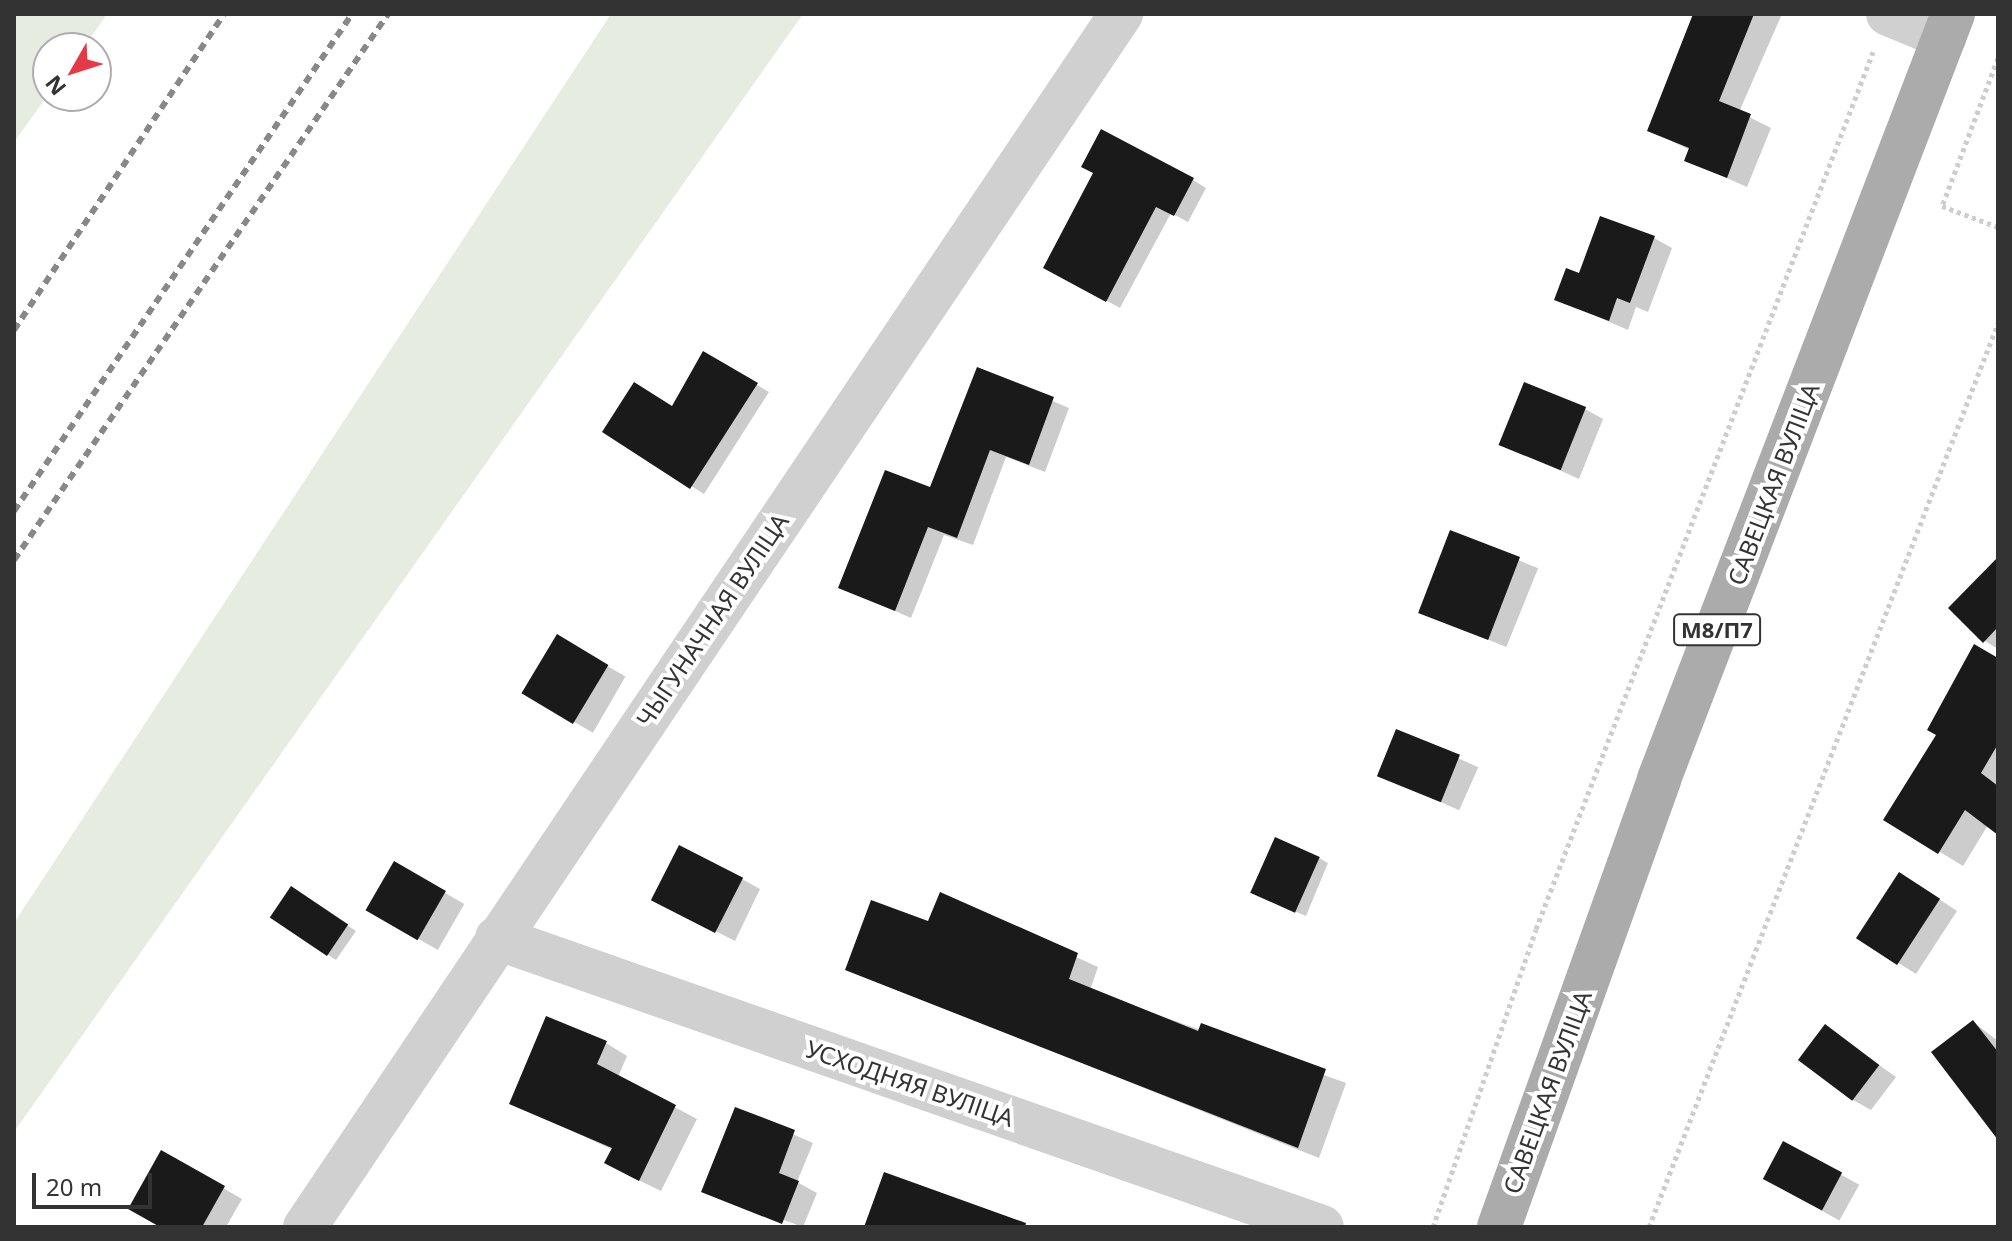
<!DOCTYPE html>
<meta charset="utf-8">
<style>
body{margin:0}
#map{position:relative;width:2012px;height:1241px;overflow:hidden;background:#fff;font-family:"Noto Sans",sans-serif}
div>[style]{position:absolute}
.green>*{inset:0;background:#e6ecdf}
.shadow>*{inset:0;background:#0003;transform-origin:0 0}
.building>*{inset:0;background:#1a1a1a;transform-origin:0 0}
.path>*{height:5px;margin-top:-2.5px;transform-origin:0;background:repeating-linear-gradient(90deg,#cdcdcd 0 4px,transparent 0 8px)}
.minor>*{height:44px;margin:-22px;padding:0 22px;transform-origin:22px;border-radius:22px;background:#d0d0d0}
.primary>*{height:44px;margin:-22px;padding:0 22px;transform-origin:22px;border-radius:22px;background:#ababab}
.rail>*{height:6px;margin-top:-3px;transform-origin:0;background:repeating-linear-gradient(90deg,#888 0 8px,transparent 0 14px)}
span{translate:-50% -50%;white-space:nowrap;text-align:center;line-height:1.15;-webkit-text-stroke:8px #fff;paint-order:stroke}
.shield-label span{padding:2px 6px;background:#fff;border:2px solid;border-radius:6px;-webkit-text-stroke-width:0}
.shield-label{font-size:22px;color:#333;font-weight:700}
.street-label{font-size:24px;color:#333}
.frame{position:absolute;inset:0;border:16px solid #333;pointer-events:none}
.north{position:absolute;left:32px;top:32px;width:80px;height:80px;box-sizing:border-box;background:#fff;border:2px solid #adadad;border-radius:50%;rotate:231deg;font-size:22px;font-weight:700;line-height:32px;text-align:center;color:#333}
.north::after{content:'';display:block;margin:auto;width:28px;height:36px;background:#e63946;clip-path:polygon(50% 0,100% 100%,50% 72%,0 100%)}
.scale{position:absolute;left:32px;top:1173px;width:120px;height:36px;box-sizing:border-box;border:4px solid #333;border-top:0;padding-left:10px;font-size:24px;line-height:28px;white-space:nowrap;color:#333;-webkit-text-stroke:6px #fff;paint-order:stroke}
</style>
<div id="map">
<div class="green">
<i style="clip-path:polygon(14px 14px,107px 14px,83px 48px,48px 48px,48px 95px,14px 142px)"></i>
<i style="clip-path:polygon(611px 14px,803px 14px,14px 1132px,14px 923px)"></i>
</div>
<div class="shadow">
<i style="clip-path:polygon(1696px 14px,1782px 14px,1739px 112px,1771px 128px,1747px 187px,1686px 160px,1690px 150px,1649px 130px)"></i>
<i style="clip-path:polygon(1193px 180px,1206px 188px,1188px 222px,1171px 213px,1120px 308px,1046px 268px)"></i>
<i style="clip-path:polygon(1654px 238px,1672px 248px,1648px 312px,1636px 307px,1628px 330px,1557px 299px,1580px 275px)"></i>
<i style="clip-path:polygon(704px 354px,769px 392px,704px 494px,605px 432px,673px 408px)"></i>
<i style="clip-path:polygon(978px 369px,1069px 408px,1045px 472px,1006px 457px,973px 545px,944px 535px,911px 618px,840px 587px,932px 489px)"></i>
<i style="clip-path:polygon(1585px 409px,1603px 419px,1579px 479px,1501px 444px)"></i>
<i style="left:1451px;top:533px;width:94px;height:85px;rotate:22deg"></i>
<i style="clip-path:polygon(1998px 560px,1998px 649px,1985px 641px)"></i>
<i style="left:557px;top:637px;width:79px;height:65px;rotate:30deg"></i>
<i style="clip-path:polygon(1998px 660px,1998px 832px,1988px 825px,1963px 866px,1886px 819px)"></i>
<i style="left:1397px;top:731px;width:89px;height:47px;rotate:24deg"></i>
<i style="clip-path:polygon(1319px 858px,1328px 863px,1306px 916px,1263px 898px)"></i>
<i style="left:395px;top:864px;width:80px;height:53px;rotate:30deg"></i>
<i style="clip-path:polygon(742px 879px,760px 889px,735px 941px,672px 909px)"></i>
<i style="clip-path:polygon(1918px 885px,1957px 911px,1916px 974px,1858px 937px)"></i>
<i style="clip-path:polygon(300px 894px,356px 931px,336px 960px,272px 918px)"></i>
<i style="clip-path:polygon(941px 895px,1098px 967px,1090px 990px,1346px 1083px,1319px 1158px,847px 969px,929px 924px)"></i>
<i style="clip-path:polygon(1973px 1022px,1998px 1041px,1998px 1128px)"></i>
<i style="clip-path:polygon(1826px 1027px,1896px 1077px,1871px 1110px,1853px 1100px)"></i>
<i style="clip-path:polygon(606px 1043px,627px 1056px,618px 1077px,697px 1119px,661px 1191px,628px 1175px,613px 1150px,512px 1103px)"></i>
<i style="clip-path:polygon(736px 1109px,813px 1143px,797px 1182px,817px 1193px,803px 1227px,704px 1191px)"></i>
<i style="left:1784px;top:1143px;width:86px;height:41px;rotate:29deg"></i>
<i style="clip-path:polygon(162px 1153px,242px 1199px,226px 1227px,163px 1227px)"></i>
</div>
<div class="building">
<i style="clip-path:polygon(1693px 14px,1754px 14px,1719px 101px,1751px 114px,1727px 178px,1684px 161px,1689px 148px,1647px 131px)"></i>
<i style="clip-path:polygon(1101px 129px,1194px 178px,1174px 216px,1156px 207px,1106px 302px,1043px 268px,1093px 173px,1081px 167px)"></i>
<i style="clip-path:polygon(1600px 216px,1655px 236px,1630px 303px,1617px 298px,1609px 321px,1554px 300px,1566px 268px,1579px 273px)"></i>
<i style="clip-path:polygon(703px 351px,758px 383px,690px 489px,602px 432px,634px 382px,672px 406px)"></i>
<i style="clip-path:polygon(977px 367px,1054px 397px,1029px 465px,990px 450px,957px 538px,928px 527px,895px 611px,838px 588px,885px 470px,930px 487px)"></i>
<i style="left:1524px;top:382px;width:67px;height:68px;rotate:22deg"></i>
<i style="left:1450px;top:530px;width:75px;height:89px;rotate:21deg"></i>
<i style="clip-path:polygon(1998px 557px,1998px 627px,1983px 643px,1948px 608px)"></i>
<i style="left:557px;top:634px;width:60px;height:69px;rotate:31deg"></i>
<i style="clip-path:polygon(1974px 644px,1998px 658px,1998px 744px,1981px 773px,1998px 786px,1998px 835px,1965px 810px,1938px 854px,1883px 820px,1936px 735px,1927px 730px)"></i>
<i style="left:1396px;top:729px;width:69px;height:51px;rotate:22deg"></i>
<i style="left:1275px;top:837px;width:49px;height:61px;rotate:24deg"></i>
<i style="left:679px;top:845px;width:72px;height:62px;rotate:27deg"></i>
<i style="left:394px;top:861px;width:60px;height:57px;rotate:30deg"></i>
<i style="left:1899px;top:872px;width:49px;height:79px;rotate:33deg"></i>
<i style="left:291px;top:886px;width:69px;height:38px;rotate:34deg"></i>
<i style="clip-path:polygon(940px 892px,1078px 953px,1069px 979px,1198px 1031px,1201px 1023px,1326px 1069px,1298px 1148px,845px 970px,871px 900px,928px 921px)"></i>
<i style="clip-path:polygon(546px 1016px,607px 1041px,597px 1064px,676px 1105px,639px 1181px,604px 1163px,612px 1148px,509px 1104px)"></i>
<i style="clip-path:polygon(1973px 1020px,1998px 1052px,1998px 1140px,1931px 1052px)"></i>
<i style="left:1825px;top:1024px;width:68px;height:45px;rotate:37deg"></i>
<i style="clip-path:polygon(735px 1107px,795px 1130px,779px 1173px,799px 1181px,782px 1224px,701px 1192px)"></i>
<i style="left:1783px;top:1141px;width:67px;height:43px;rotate:28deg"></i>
<i style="clip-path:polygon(161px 1150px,225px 1186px,202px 1227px,160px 1227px,128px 1209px)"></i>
<i style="clip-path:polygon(884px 1172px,1026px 1223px,1025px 1227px,864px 1227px)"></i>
</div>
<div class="path">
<i style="left:1998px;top:58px;width:158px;rotate:110.7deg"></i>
<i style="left:1942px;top:206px;width:60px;rotate:20.6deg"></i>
<i style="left:1433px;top:1227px;width:315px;rotate:-70.9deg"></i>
<i style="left:1536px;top:929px;width:940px;rotate:-68.98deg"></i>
<i style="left:1649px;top:1227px;width:969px;rotate:-68.89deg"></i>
</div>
<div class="minor">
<i style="left:1888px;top:14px;width:61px;rotate:22.3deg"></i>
<i style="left:497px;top:938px;width:874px;rotate:19.31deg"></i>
<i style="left:305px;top:1227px;width:1462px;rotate:-56.07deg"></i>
</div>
<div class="primary">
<i style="left:1499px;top:1227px;width:476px;rotate:-70.3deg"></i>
<i style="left:1659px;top:779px;width:820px;rotate:-68.98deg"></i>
</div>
<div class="rail">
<i style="left:14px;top:330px;width:379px;rotate:-56.4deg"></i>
<i style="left:14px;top:511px;width:601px;rotate:-55.78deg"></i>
<i style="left:14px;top:560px;width:662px;rotate:-55.59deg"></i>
</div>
<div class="shield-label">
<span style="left:1717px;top:630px">М8/П7</span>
</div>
<div class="street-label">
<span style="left:1773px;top:484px;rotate:-69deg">САВЕЦКАЯ ВУЛІЦА</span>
<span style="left:712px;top:620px;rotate:-56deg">ЧЫГУНАЧНАЯ ВУЛІЦА</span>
<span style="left:910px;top:1083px;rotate:19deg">УСХОДНЯЯ ВУЛІЦА</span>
<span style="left:1547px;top:1092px;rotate:-70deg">САВЕЦКАЯ ВУЛІЦА</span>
</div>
<div class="frame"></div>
<div class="north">N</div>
<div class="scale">20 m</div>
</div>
